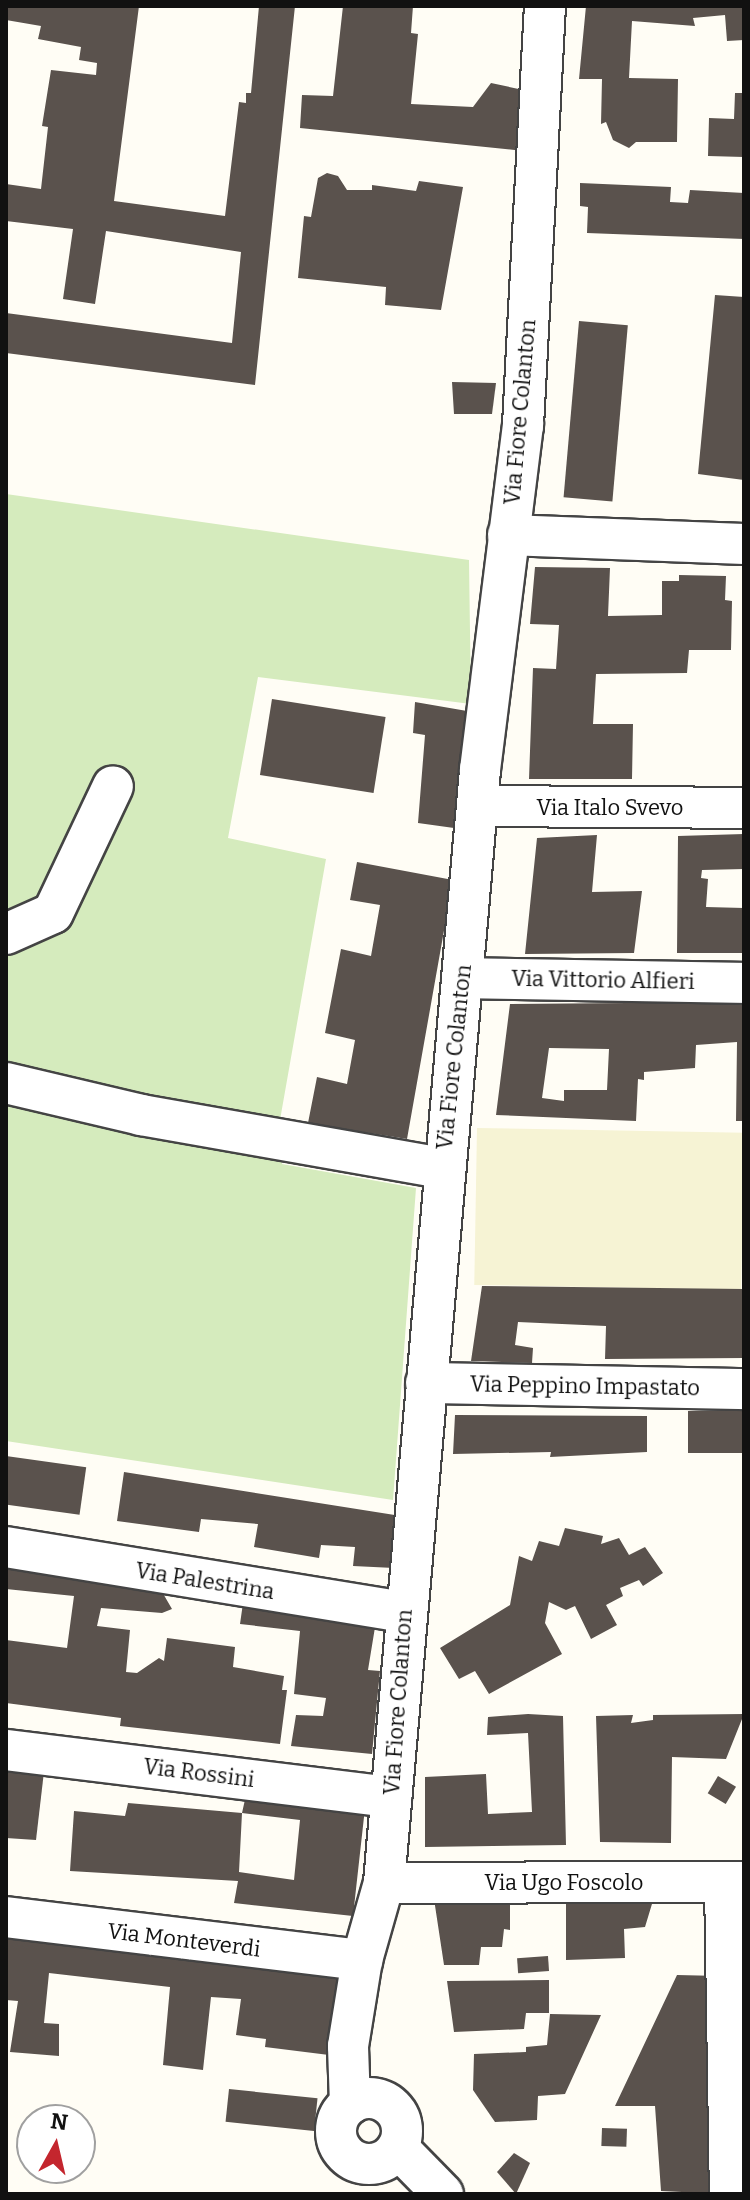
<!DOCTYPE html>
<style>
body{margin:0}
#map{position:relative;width:750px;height:2200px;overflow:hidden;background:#fffdf5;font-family:Bitter,serif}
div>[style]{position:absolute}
.farmland>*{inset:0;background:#f6f3d4;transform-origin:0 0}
.green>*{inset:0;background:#d5ebbd}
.building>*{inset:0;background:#5a524d;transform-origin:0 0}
.roads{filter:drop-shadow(2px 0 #444) drop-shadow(-2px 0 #444) drop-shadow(0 2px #444) drop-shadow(0 -2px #444)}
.minor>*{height:40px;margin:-20px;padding:0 20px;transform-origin:20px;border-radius:20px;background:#fff}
.minor>.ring{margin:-20px;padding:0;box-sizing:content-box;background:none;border:40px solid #fff;border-radius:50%}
span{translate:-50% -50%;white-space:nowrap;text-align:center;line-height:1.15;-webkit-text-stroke:8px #fff;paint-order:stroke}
.street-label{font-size:22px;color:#111}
.frame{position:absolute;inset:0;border:8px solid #111;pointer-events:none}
.north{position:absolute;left:16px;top:2104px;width:80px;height:80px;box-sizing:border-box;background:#fff;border:2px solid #a0a0a0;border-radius:50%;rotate:8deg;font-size:22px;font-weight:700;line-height:32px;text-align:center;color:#111}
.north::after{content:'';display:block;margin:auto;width:28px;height:36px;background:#c4262e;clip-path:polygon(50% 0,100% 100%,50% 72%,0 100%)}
</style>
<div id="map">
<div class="farmland">
<i style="left:477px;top:1128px;width:267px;height:157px;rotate:1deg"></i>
</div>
<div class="green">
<i style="clip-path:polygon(6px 494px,469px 560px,471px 704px,258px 677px,228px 838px,326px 859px,280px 1120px,282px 1164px,416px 1188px,393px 1500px,6px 1441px)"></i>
</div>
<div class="building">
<i style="clip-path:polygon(6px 6px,139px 6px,114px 201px,225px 216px,239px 102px,246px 103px,246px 93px,251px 93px,259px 6px,295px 6px,255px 385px,6px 353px,6px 313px,232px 343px,241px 252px,106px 231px,95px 304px,63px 299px,73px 229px,6px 221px,6px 184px,41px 189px,48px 127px,42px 126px,51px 70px,96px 75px,97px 63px,79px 60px,81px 47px,38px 39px,41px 26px,6px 20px)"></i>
<i style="clip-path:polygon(343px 6px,413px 6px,411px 33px,418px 34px,411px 104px,473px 107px,491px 83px,528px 91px,524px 151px,300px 128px,302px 95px,333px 96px)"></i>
<i style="clip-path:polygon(586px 6px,744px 6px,744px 40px,727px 41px,725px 15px,693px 18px,695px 26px,632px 21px,629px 78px,678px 79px,677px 142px,636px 142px,629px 148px,613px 140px,606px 122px,601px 124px,602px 79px,579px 79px)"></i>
<i style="clip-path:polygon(735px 93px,744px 93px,744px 157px,708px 156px,709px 118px,734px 119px)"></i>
<i style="clip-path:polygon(327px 173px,338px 176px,347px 190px,372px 190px,372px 185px,416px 191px,419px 181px,463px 187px,441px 310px,385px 305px,386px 287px,298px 278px,304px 216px,311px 217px,318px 178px)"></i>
<i style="clip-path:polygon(580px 183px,671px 187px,670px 202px,688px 203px,690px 190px,744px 193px,744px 239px,587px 233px,588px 207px,580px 206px)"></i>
<i style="clip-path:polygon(715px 295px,744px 297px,744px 480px,698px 474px)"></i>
<i style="left:579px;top:321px;width:49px;height:177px;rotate:5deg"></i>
<i style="clip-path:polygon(452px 382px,496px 383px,492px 414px,454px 414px)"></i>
<i style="clip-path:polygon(535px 567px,610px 568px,608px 616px,662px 615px,662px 581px,679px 581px,679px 575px,726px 576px,725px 600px,732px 601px,731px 650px,689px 650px,687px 673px,596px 674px,593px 724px,633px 724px,632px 779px,529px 779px,533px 668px,556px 669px,559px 625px,530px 624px)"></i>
<i style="left:272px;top:699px;width:115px;height:77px;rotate:9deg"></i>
<i style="clip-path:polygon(415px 702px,467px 711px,454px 828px,418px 823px,425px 735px,413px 733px)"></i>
<i style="clip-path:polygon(744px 834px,744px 869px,702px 870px,701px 878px,708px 879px,706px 907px,744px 908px,744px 953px,677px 953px,678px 836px)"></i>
<i style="clip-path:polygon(597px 835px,592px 892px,642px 891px,634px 953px,525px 954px,537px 838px)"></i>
<i style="clip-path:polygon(357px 862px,453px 880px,407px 1139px,308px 1123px,317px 1077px,347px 1084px,355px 1040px,325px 1033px,341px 949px,371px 956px,380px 905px,350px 900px)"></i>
<i style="clip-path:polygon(evenodd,744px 1002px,744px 1121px,736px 1121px,737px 1042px,696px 1045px,695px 1068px,644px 1072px,644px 1080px,638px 1079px,636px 1121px,496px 1115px,510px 1004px,744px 1002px,549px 1048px,609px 1049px,607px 1090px,564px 1090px,564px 1101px,542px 1098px,549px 1048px)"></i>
<i style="clip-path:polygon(482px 1286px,744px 1289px,744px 1358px,605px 1359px,606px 1326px,518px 1322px,515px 1345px,533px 1348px,532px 1363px,471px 1361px)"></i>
<i style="left:744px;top:1411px;width:42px;height:56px;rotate:90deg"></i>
<i style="clip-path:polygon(455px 1415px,647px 1416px,647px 1452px,550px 1457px,551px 1452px,453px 1454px)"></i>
<i style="left:6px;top:1456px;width:81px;height:48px;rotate:8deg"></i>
<i style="clip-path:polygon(124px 1472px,401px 1516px,394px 1568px,353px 1566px,355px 1547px,321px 1545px,319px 1558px,254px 1547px,258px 1524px,201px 1519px,199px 1532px,117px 1521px)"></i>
<i style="clip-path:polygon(565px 1528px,603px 1536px,601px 1544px,619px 1538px,629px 1555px,645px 1547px,663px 1573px,643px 1586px,639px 1580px,620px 1588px,623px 1596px,606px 1605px,617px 1625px,591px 1639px,575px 1606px,566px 1610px,549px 1602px,545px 1623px,562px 1654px,489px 1694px,475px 1671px,459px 1679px,440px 1648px,510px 1605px,519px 1556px,532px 1561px,539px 1541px,559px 1546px)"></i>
<i style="clip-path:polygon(6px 1556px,154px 1578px,172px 1609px,162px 1613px,101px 1608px,97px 1626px,130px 1630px,126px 1672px,137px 1673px,159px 1658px,164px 1661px,167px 1638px,235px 1647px,233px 1667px,284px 1676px,282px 1690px,287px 1690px,280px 1744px,120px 1726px,121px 1718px,6px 1703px,6px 1640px,67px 1648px,74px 1596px,6px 1589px)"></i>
<i style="clip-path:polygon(244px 1596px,377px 1615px,368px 1670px,380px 1671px,372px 1754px,291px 1746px,296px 1715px,323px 1716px,326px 1698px,294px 1694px,300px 1631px,240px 1624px)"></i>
<i style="clip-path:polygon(528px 1714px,563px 1716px,566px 1845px,425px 1847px,425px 1777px,486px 1774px,488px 1814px,532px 1812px,528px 1733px,487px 1735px,488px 1717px)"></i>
<i style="clip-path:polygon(744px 1714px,726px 1759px,672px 1757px,671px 1843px,600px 1842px,596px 1716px,633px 1715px,631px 1723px,653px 1720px,653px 1715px)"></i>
<i style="clip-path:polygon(6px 1759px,45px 1763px,36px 1840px,6px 1838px)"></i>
<i style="left:718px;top:1776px;width:21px;height:20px;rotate:31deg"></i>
<i style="clip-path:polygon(evenodd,246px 1795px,365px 1808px,353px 1916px,234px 1903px,238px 1881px,70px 1871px,74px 1811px,125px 1816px,128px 1803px,242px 1813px,246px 1795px,242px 1813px,300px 1820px,294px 1880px,239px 1872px,242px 1813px)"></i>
<i style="clip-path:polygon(655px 1894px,645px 1927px,624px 1929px,625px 1958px,566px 1960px,566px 1895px)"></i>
<i style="clip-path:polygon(510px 1898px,510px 1930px,504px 1929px,502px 1947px,481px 1947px,479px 1965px,444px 1965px,434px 1899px)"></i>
<i style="clip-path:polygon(6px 1930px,339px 1970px,329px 2055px,265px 2047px,266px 2039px,236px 2035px,241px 1999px,211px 1997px,203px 2070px,163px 2065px,170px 1987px,49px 1973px,44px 2023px,59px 2024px,59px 2056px,10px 2052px,18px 2001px,6px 2000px)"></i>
<i style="left:548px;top:1956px;width:15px;height:31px;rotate:86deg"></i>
<i style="clip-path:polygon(677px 1975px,720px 1976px,724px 2194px,661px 2191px,655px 2106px,615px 2106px)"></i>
<i style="clip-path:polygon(549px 1980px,549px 2013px,526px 2013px,524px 2029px,454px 2032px,447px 1981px)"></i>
<i style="clip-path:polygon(550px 2014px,601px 2015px,565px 2094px,538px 2096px,537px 2120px,495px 2122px,473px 2090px,474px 2054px,526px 2052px,526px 2047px,547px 2045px)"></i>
<i style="left:229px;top:2089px;width:89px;height:33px;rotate:6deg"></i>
<i style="left:602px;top:2128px;width:25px;height:18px;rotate:2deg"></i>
<i style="clip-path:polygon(514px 2153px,530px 2163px,516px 2194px,497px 2172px)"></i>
</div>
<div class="roads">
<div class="minor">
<i style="left:508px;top:535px;width:236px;rotate:2.2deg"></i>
<i style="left:477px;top:806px;width:267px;rotate:0.4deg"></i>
<i style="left:6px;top:934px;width:51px;rotate:-24.1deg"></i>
<i style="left:53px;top:913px;width:140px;rotate:-64.7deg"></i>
<i style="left:462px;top:978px;width:282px;rotate:1deg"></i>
<i style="left:6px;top:1083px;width:139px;rotate:13.3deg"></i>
<i style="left:141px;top:1115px;width:307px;rotate:10deg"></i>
<i style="left:426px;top:1383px;width:318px;rotate:1.1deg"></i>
<i style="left:6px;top:1547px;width:403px;rotate:9.3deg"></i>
<i style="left:6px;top:1750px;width:388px;rotate:7deg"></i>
<i style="left:725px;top:1882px;width:312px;rotate:89.1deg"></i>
<i style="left:384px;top:1883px;width:360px;rotate:-0.2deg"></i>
<i style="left:6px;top:1917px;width:359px;rotate:6.9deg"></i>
<i class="ring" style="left:336px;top:2098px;width:26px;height:26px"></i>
<i style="left:350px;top:2104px;width:58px;rotate:-92deg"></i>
<i style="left:348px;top:2046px;width:87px;rotate:-80.8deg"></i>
<i style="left:362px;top:1960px;width:80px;rotate:-74.1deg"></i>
<i style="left:384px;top:1883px;width:1117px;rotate:-85.07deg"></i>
<i style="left:480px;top:770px;width:348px;rotate:-82.9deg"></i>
<i style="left:523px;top:425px;width:420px;rotate:-87deg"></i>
<i style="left:398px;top:2148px;width:64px;rotate:45.6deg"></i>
</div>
</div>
<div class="street-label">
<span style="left:520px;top:412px;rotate:-85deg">Via Fiore Colanton</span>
<span style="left:610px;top:808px">Via Italo Svevo</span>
<span style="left:603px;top:980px;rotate:1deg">Via Vittorio Alfieri</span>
<span style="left:454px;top:1057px;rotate:-84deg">Via Fiore Colanton</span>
<span style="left:585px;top:1386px;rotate:1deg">Via Peppino Impastato</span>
<span style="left:205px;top:1581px;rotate:9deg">Via Palestrina</span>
<span style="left:398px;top:1702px;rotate:-86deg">Via Fiore Colanton</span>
<span style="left:199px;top:1773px;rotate:7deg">Via Rossini</span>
<span style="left:564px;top:1883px">Via Ugo Foscolo</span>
<span style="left:184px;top:1940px;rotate:7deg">Via Monteverdi</span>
</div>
<div class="frame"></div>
<div class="north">N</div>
</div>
